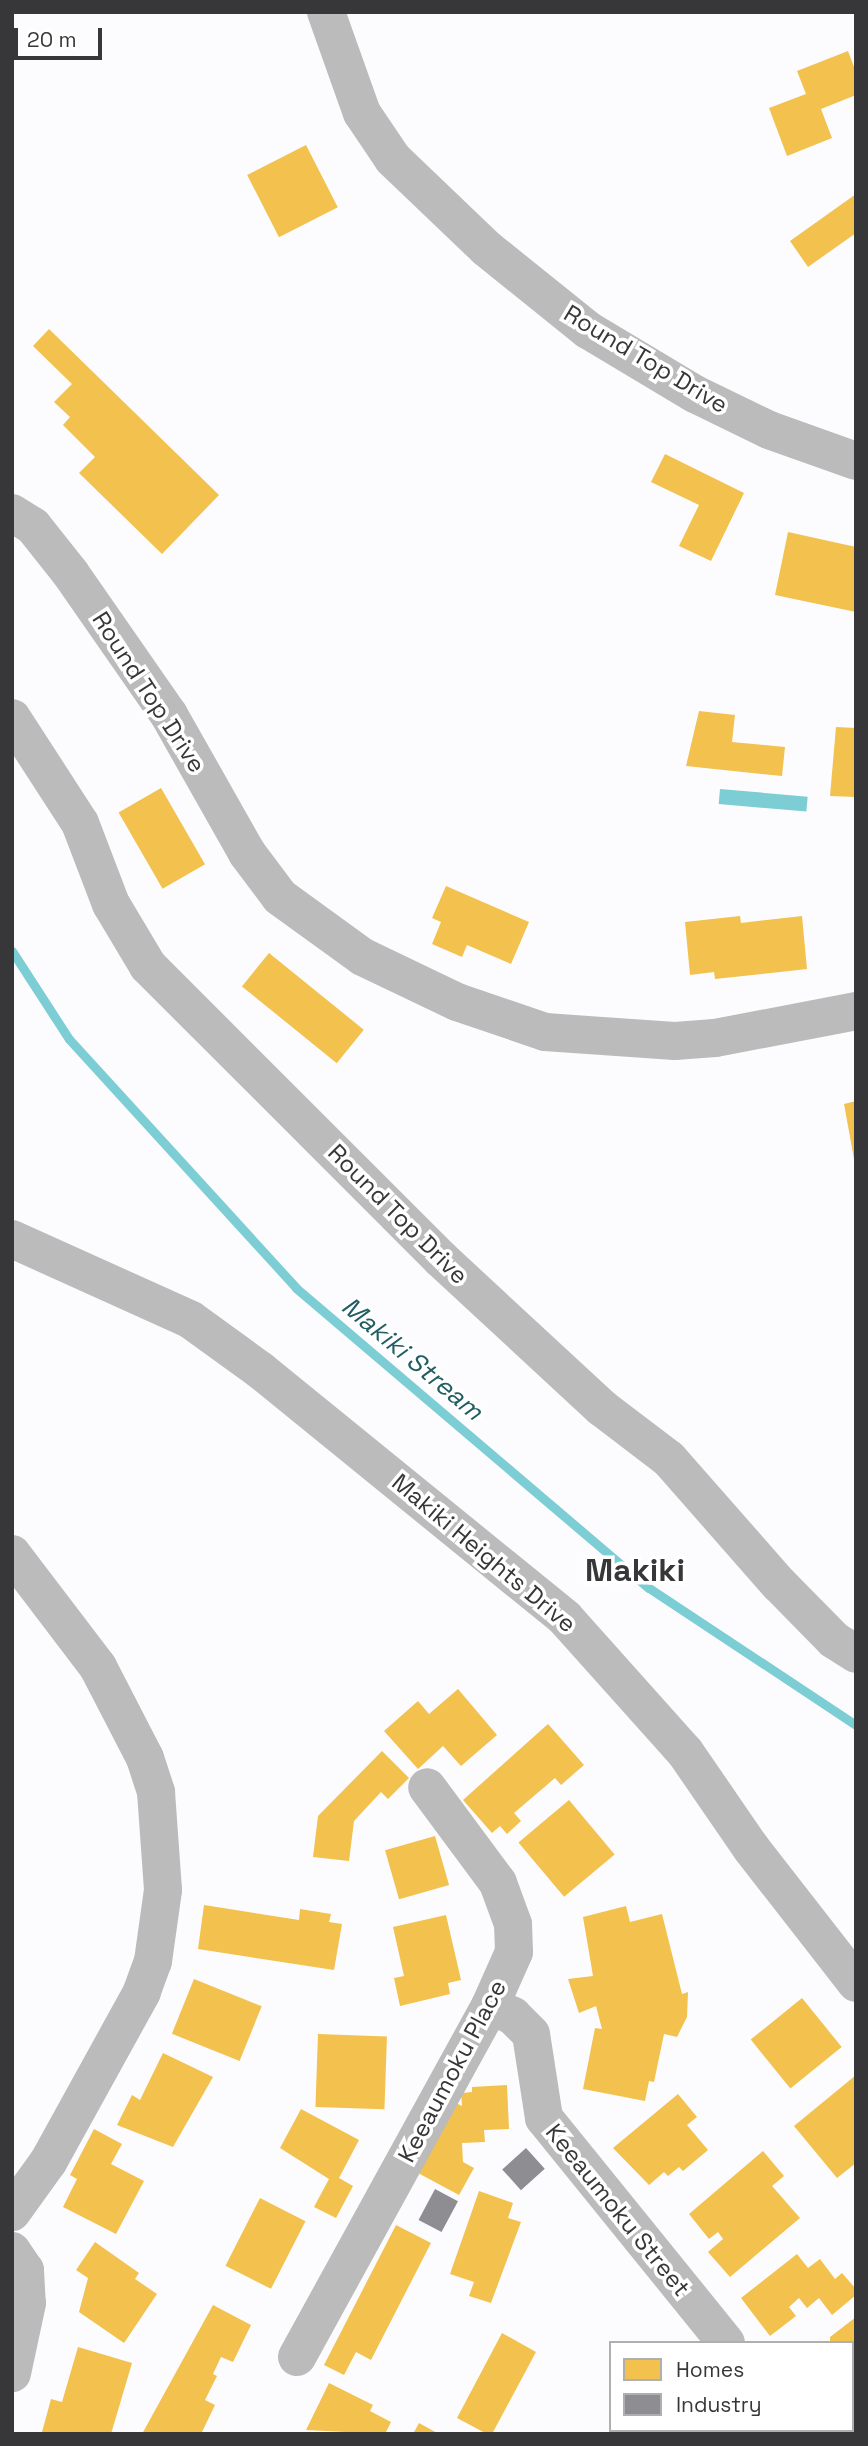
<!DOCTYPE html>
<style>
body{margin:0}
#map{position:relative;width:868px;height:2446px;overflow:hidden;background:#fcfcfe;font-family:"Space Grotesk",sans-serif}
div>[style]{position:absolute}
.water>*{inset:0;background:#7dcdd5;transform-origin:0 0}
.homes>*{inset:0;background:#f2c14e;transform-origin:0 0}
.industry>*{inset:0;background:#8d8d92;transform-origin:0 0}
.stream>*{height:9px;margin:-4.5px;padding:0 4.5px;transform-origin:4.5px;border-radius:4.5px;background:#7dcdd5}
.minor>*{height:38px;margin:-19px;padding:0 19px;transform-origin:19px;border-radius:19px;background:#bbb}
span{translate:-50% -50%;white-space:nowrap;text-align:center;line-height:1.15;-webkit-text-stroke:7px #fff;paint-order:stroke}
.street-label{font-size:24px;color:#373739}
.water-label{font-size:26px;color:#205e64;font-style:italic}
.district-label{font-size:32px;color:#373739;font-weight:700}
.frame{position:absolute;inset:0;border:14px solid #373739;pointer-events:none}
.legend{position:absolute;left:609px;top:2341px;width:245px;height:91px;box-sizing:border-box;background:#fff;border:2px solid #afafb0;margin:0;padding:9px 12px;list-style:none;font-size:21px;color:#373739}
.legend li{display:flex;align-items:center;gap:14px;height:35px}
.legend b{width:35px;border:2px solid #afafb0}
.scale{position:absolute;left:14px;top:28px;width:88px;height:32px;box-sizing:border-box;border:4px solid #373739;border-top:0;padding-left:9px;font-size:21px;line-height:24px;white-space:nowrap;color:#373739;-webkit-text-stroke:5px #fff;paint-order:stroke}
</style>
<div id="map">
<div class="water">
<i style="left:720px;top:789px;width:88px;height:15px;rotate:5deg"></i>
</div>
<div class="homes">
<i style="clip-path:polygon(848px 51px,856px 72px,856px 95px,821px 109px,832px 138px,787px 156px,769px 108px,806px 94px,797px 71px)"></i>
<i style="left:306px;top:145px;width:70px;height:66px;rotate:63deg"></i>
<i style="clip-path:polygon(856px 194px,856px 233px,808px 267px,790px 241px)"></i>
<i style="clip-path:polygon(49px 329px,219px 495px,162px 554px,79px 473px,95px 457px,63px 425px,70px 417px,54px 402px,72px 384px,33px 346px)"></i>
<i style="clip-path:polygon(665px 454px,744px 493px,711px 561px,679px 546px,699px 505px,651px 482px)"></i>
<i style="clip-path:polygon(788px 532px,856px 547px,856px 612px,775px 595px)"></i>
<i style="clip-path:polygon(699px 711px,735px 715px,732px 742px,785px 747px,782px 776px,686px 766px)"></i>
<i style="clip-path:polygon(836px 727px,856px 728px,856px 797px,830px 796px)"></i>
<i style="left:161px;top:788px;width:88px;height:49px;rotate:60deg"></i>
<i style="clip-path:polygon(446px 886px,529px 922px,511px 964px,467px 945px,462px 957px,432px 944px,441px 922px,432px 918px)"></i>
<i style="clip-path:polygon(740px 916px,741px 923px,802px 916px,807px 969px,715px 979px,714px 972px,690px 975px,685px 922px)"></i>
<i style="left:269px;top:953px;width:122px;height:43px;rotate:39deg"></i>
<i style="clip-path:polygon(856px 1101px,856px 1159px,854px 1159px,844px 1104px)"></i>
<i style="clip-path:polygon(458px 1689px,497px 1735px,461px 1766px,443px 1746px,418px 1769px,384px 1731px,418px 1701px,429px 1714px)"></i>
<i style="clip-path:polygon(548px 1724px,584px 1765px,561px 1785px,555px 1778px,514px 1813px,521px 1821px,507px 1834px,500px 1826px,492px 1833px,463px 1800px)"></i>
<i style="clip-path:polygon(382px 1751px,409px 1778px,388px 1799px,381px 1792px,354px 1821px,349px 1861px,313px 1857px,318px 1816px)"></i>
<i style="left:569px;top:1800px;width:71px;height:66px;rotate:50deg"></i>
<i style="left:435px;top:1836px;width:51px;height:52px;rotate:74deg"></i>
<i style="clip-path:polygon(204px 1905px,299px 1920px,300px 1909px,331px 1914px,329px 1922px,342px 1924px,334px 1970px,198px 1949px)"></i>
<i style="clip-path:polygon(626px 1906px,630px 1922px,662px 1914px,682px 1994px,688px 1992px,687px 2017px,677px 2037px,664px 2034px,654px 2082px,649px 2081px,645px 2101px,583px 2089px,595px 2028px,602px 2029px,596px 2006px,579px 2013px,568px 1979px,593px 1976px,583px 1917px)"></i>
<i style="clip-path:polygon(446px 1915px,461px 1980px,448px 1983px,450px 1994px,400px 2006px,394px 1978px,404px 1976px,393px 1927px)"></i>
<i style="left:194px;top:1979px;width:73px;height:59px;rotate:22deg"></i>
<i style="left:802px;top:1998px;width:63px;height:66px;rotate:51deg"></i>
<i style="left:318px;top:2034px;width:69px;height:73px;rotate:2deg"></i>
<i style="clip-path:polygon(163px 2053px,213px 2077px,173px 2147px,117px 2125px,132px 2095px,140px 2100px)"></i>
<i style="clip-path:polygon(856px 2075px,856px 2163px,837px 2178px,794px 2126px)"></i>
<i style="clip-path:polygon(507px 2085px,509px 2129px,484px 2130px,485px 2142px,462px 2143px,463px 2162px,474px 2168px,459px 2195px,418px 2173px,456px 2103px,462px 2106px,461px 2093px,472px 2092px,472px 2087px)"></i>
<i style="clip-path:polygon(678px 2094px,697px 2117px,687px 2125px,708px 2150px,683px 2171px,679px 2167px,668px 2176px,664px 2172px,649px 2185px,613px 2148px)"></i>
<i style="clip-path:polygon(301px 2109px,359px 2140px,339px 2178px,353px 2186px,336px 2218px,314px 2207px,329px 2179px,280px 2148px)"></i>
<i style="clip-path:polygon(94px 2129px,122px 2144px,111px 2164px,144px 2181px,116px 2234px,63px 2207px,77px 2179px,70px 2175px)"></i>
<i style="clip-path:polygon(763px 2151px,784px 2176px,772px 2186px,800px 2218px,730px 2277px,708px 2252px,723px 2239px,718px 2232px,709px 2239px,689px 2214px)"></i>
<i style="clip-path:polygon(479px 2191px,513px 2203px,508px 2218px,521px 2222px,491px 2303px,469px 2296px,474px 2282px,450px 2274px)"></i>
<i style="left:260px;top:2198px;width:51px;height:76px;rotate:27deg"></i>
<i style="clip-path:polygon(396px 2225px,431px 2243px,371px 2360px,356px 2352px,344px 2375px,324px 2365px)"></i>
<i style="clip-path:polygon(95px 2242px,139px 2273px,135px 2279px,157px 2294px,124px 2343px,79px 2312px,88px 2278px,76px 2270px)"></i>
<i style="clip-path:polygon(797px 2254px,808px 2268px,820px 2259px,835px 2279px,842px 2273px,856px 2289px,856px 2295px,832px 2315px,819px 2298px,807px 2308px,799px 2298px,789px 2307px,796px 2316px,770px 2336px,741px 2298px)"></i>
<i style="clip-path:polygon(213px 2305px,251px 2325px,233px 2362px,221px 2357px,213px 2374px,217px 2376px,205px 2400px,215px 2405px,201px 2434px,142px 2434px)"></i>
<i style="clip-path:polygon(856px 2317px,856px 2392px,852px 2394px,852px 2343px,830px 2343px,830px 2337px)"></i>
<i style="clip-path:polygon(502px 2333px,536px 2352px,492px 2434px,487px 2434px,457px 2418px)"></i>
<i style="clip-path:polygon(78px 2347px,132px 2363px,111px 2434px,42px 2432px,51px 2399px,62px 2402px)"></i>
<i style="clip-path:polygon(329px 2383px,373px 2405px,370px 2411px,391px 2422px,385px 2434px,306px 2430px)"></i>
<i style="clip-path:polygon(419px 2423px,439px 2434px,413px 2434px)"></i>
</div>
<div class="industry">
<i style="left:526px;top:2148px;width:28px;height:32px;rotate:48deg"></i>
<i style="left:435px;top:2189px;width:26px;height:35px;rotate:28deg"></i>
</div>
<div class="stream">
<i style="left:12px;top:951px;width:105px;rotate:57.1deg"></i>
<i style="left:69px;top:1039px;width:337px;rotate:47.6deg"></i>
<i style="left:296px;top:1288px;width:463px;rotate:40.4deg"></i>
<i style="left:649px;top:1588px;width:248px;rotate:33.5deg"></i>
</div>
<div class="minor">
<i style="left:326px;top:12px;width:107px;rotate:70.4deg"></i>
<i style="left:362px;top:113px;width:55px;rotate:56deg"></i>
<i style="left:393px;top:159px;width:129px;rotate:43.7deg"></i>
<i style="left:486px;top:248px;width:131px;rotate:38.8deg"></i>
<i style="left:588px;top:330px;width:125px;rotate:30.9deg"></i>
<i style="left:695px;top:394px;width:82px;rotate:25.9deg"></i>
<i style="left:769px;top:430px;width:92px;rotate:19.6deg"></i>
<i style="left:12px;top:513px;width:25px;rotate:32deg"></i>
<i style="left:33px;top:526px;width:61px;rotate:51.6deg"></i>
<i style="left:71px;top:574px;width:172px;rotate:55.2deg"></i>
<i style="left:169px;top:715px;width:159px;rotate:60.5deg"></i>
<i style="left:247px;top:853px;width:55px;rotate:53.1deg"></i>
<i style="left:280px;top:897px;width:102px;rotate:35.9deg"></i>
<i style="left:363px;top:957px;width:104px;rotate:25.6deg"></i>
<i style="left:457px;top:1002px;width:93px;rotate:18.8deg"></i>
<i style="left:545px;top:1032px;width:130px;rotate:4deg"></i>
<i style="left:675px;top:1041px;width:40px;rotate:-4.3deg"></i>
<i style="left:715px;top:1038px;width:144px;rotate:-10.8deg"></i>
<i style="left:12px;top:718px;width:125px;rotate:57.1deg"></i>
<i style="left:80px;top:823px;width:87px;rotate:69.1deg"></i>
<i style="left:111px;top:904px;width:72px;rotate:59.2deg"></i>
<i style="left:148px;top:966px;width:414px;rotate:45deg"></i>
<i style="left:441px;top:1259px;width:219px;rotate:42.8deg"></i>
<i style="left:602px;top:1408px;width:84px;rotate:37.3deg"></i>
<i style="left:669px;top:1459px;width:167px;rotate:48.7deg"></i>
<i style="left:779px;top:1584px;width:78px;rotate:45.5deg"></i>
<i style="left:834px;top:1640px;width:26px;rotate:32deg"></i>
<i style="left:12px;top:1239px;width:196px;rotate:24.3deg"></i>
<i style="left:191px;top:1320px;width:85px;rotate:35.9deg"></i>
<i style="left:260px;top:1370px;width:393px;rotate:39.1deg"></i>
<i style="left:565px;top:1618px;width:180px;rotate:48.2deg"></i>
<i style="left:685px;top:1752px;width:116px;rotate:55.5deg"></i>
<i style="left:751px;top:1848px;width:171px;rotate:52.1deg"></i>
<i style="left:12px;top:1554px;width:142px;rotate:52.7deg"></i>
<i style="left:98px;top:1667px;width:102px;rotate:62.7deg"></i>
<i style="left:145px;top:1758px;width:36px;rotate:72deg"></i>
<i style="left:156px;top:1792px;width:98px;rotate:85.9deg"></i>
<i style="left:163px;top:1890px;width:72px;rotate:98deg"></i>
<i style="left:153px;top:1961px;width:33px;rotate:110deg"></i>
<i style="left:142px;top:1992px;width:194px;rotate:118.9deg"></i>
<i style="left:48px;top:2162px;width:62px;rotate:125.8deg"></i>
<i style="left:490px;top:2006px;width:25px;rotate:23deg"></i>
<i style="left:513px;top:2016px;width:25px;rotate:45deg"></i>
<i style="left:531px;top:2034px;width:85px;rotate:81.2deg"></i>
<i style="left:544px;top:2118px;width:289px;rotate:51deg"></i>
<i style="left:12px;top:2251px;width:23px;rotate:56deg"></i>
<i style="left:25px;top:2270px;width:33px;rotate:87deg"></i>
<i style="left:27px;top:2303px;width:72px;rotate:102.1deg"></i>
<i style="left:297px;top:2357px;width:401px;rotate:-61.2deg"></i>
<i style="left:490px;top:2006px;width:59px;rotate:-66deg"></i>
<i style="left:514px;top:1952px;width:28px;rotate:-92deg"></i>
<i style="left:513px;top:1924px;width:44px;rotate:-110.1deg"></i>
<i style="left:498px;top:1883px;width:119px;rotate:-126.5deg"></i>
<i style="left:788px;top:2430px;width:4px;rotate:63deg"></i>
</div>
<div class="street-label">
<span style="left:646px;top:359px;rotate:31deg">Round Top Drive</span>
<span style="left:149px;top:692px;rotate:57deg">Round Top Drive</span>
<span style="left:398px;top:1214px;rotate:45deg">Round Top Drive</span>
<span style="left:484px;top:1553px;rotate:40deg">Makiki Heights Drive</span>
<span style="left:452px;top:2071px;rotate:-62deg">Keeaumoku Place</span>
<span style="left:618px;top:2210px;rotate:51deg">Keeaumoku Street</span>
</div>
<div class="water-label">
<span style="left:412px;top:1359px;rotate:40deg">Makiki Stream</span>
</div>
<div class="district-label">
<span style="left:635px;top:1570px">Makiki</span>
</div>
<div class="frame"></div>
<ul class="legend">
<li><b style="height:19px;background:#f2c14e"></b>Homes</li>
<li><b style="height:19px;background:#8d8d92"></b>Industry</li>
</ul>
<div class="scale">20 m</div>
</div>
